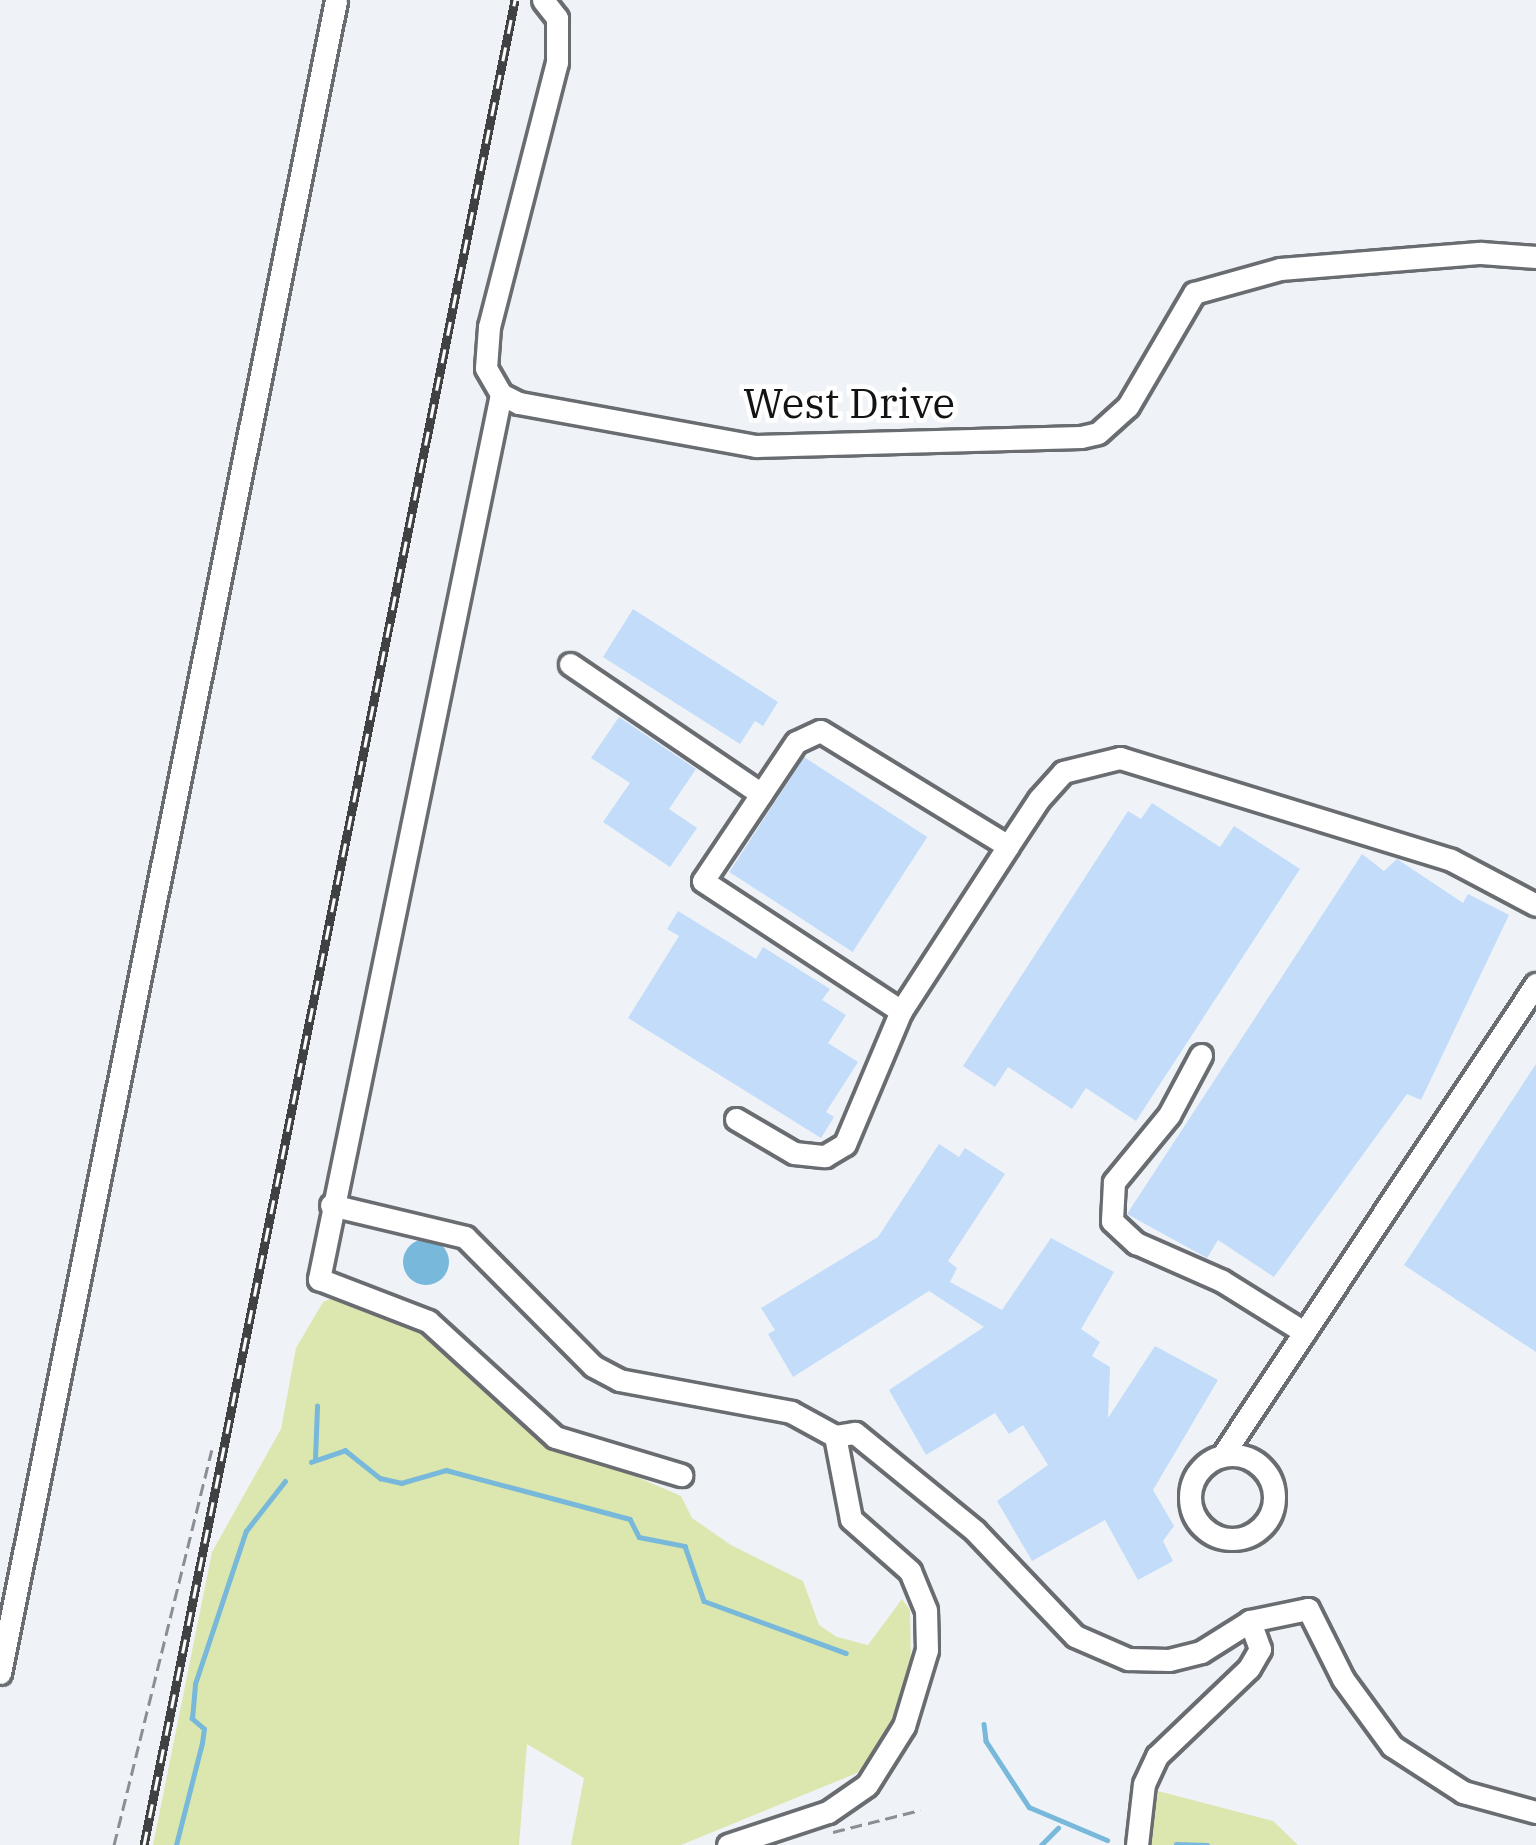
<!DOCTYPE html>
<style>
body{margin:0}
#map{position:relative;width:1536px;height:1845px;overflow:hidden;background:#eff3f8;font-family:"IBM Plex Serif",serif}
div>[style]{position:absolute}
.green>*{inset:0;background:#dbe7ae}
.water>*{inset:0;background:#78b8da}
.round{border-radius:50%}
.stream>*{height:4.5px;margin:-2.25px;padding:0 2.25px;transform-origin:2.25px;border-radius:2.25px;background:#78b8da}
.building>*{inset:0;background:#c2dcf9;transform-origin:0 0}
.path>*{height:3px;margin-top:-1.5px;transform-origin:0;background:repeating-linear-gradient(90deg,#8b8e92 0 12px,transparent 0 18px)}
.roads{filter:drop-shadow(3px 0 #696d71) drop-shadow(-3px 0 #696d71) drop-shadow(0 3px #696d71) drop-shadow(0 -3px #696d71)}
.minor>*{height:21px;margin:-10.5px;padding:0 10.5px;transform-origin:10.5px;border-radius:10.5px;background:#fff}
.minor>.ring{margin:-10.5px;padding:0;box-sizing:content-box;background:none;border:21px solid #fff;border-radius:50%}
.rail>*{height:9px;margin-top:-4.5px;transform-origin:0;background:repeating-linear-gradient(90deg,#fff 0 14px,#3f4143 0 28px);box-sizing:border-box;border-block:3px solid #3f4143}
span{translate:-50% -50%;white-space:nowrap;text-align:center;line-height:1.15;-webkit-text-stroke:9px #fff;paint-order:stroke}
.street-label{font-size:42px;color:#121315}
</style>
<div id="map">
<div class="green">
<i style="clip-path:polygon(339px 1295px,419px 1321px,544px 1437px,681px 1496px,692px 1518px,731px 1545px,803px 1581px,819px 1625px,837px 1637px,868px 1645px,902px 1599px,910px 1610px,911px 1669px,878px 1754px,857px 1773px,681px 1845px,571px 1845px,584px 1778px,527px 1744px,519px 1845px,153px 1845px,212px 1552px,281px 1429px,296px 1348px,323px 1302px)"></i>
<i style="clip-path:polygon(1154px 1790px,1273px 1821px,1298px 1845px,1147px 1845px)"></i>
</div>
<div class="water">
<i class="round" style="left:403px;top:1239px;width:46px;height:46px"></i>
</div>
<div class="stream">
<i style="left:315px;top:1459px;width:53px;rotate:-87.8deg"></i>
<i style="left:311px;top:1462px;width:36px;rotate:-19deg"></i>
<i style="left:345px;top:1450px;width:45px;rotate:38.7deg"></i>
<i style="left:380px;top:1478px;width:22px;rotate:13deg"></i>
<i style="left:401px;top:1483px;width:47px;rotate:-16.1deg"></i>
<i style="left:446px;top:1470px;width:190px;rotate:14.9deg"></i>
<i style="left:630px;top:1519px;width:20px;rotate:63deg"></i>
<i style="left:639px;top:1537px;width:47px;rotate:11.1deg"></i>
<i style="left:685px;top:1546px;width:58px;rotate:70.9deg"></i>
<i style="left:704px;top:1601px;width:151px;rotate:20.1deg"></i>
<i style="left:984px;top:1724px;width:17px;rotate:83deg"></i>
<i style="left:986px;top:1741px;width:79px;rotate:56.9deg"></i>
<i style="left:1029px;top:1807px;width:85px;rotate:22.9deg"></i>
<i style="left:1176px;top:1844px;width:31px;rotate:2deg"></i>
<i style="left:176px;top:1845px;width:105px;rotate:-75.7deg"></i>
<i style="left:202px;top:1743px;width:14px;rotate:-82deg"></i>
<i style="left:204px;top:1729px;width:16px;rotate:-140deg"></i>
<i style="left:192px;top:1719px;width:35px;rotate:-85deg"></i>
<i style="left:195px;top:1684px;width:161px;rotate:-71.6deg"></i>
<i style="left:246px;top:1531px;width:63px;rotate:-52deg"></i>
<i style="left:1041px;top:1845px;width:24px;rotate:-45deg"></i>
</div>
<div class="building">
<i style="clip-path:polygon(633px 609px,778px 702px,763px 726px,755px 721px,740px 744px,603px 657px)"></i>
<i style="clip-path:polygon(619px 717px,696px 769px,669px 809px,697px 828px,670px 867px,603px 822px,630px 783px,591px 758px)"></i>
<i style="left:804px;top:757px;width:147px;height:137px;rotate:33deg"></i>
<i style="clip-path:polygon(1152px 803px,1220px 847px,1234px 826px,1300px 869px,1136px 1121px,1086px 1088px,1072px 1109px,1008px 1067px,995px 1087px,963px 1066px,1128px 811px,1141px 819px)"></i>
<i style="clip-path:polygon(1362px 854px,1384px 871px,1397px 859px,1463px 903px,1468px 894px,1509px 915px,1421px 1100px,1407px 1094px,1274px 1277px,1218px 1240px,1207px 1258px,1127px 1214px)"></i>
<i style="clip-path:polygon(678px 911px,756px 959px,763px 947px,830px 989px,822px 1000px,846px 1015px,828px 1043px,858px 1062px,826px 1112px,834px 1117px,821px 1138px,628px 1018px,679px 936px,667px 929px)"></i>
<i style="clip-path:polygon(1536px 1064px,1536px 1352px,1404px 1265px)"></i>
<i style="clip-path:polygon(939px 1144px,959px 1157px,965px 1148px,1005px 1174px,948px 1261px,957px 1268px,950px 1282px,1002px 1310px,1051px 1238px,1114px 1272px,1081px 1329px,1100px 1342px,1092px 1356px,1110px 1367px,1108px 1418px,1155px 1346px,1218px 1380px,1153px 1490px,1174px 1526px,1163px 1541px,1173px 1561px,1138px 1580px,1105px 1520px,1032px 1561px,997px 1501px,1048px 1465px,1023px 1425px,1009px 1434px,995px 1413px,926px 1455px,889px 1390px,984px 1327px,929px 1291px,793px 1377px,768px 1334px,775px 1330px,761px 1308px,878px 1237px)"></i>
</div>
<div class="path">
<i style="left:833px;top:1832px;width:90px;rotate:-14.2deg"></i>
<i style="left:114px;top:1845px;width:407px;rotate:-76.1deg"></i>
</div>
<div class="roads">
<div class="minor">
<i style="left:543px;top:0;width:23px;rotate:52deg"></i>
<i style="left:557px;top:18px;width:44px;rotate:90deg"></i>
<i style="left:557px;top:62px;width:274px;rotate:104.4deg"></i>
<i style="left:489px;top:327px;width:41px;rotate:94.2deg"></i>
<i style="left:486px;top:368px;width:30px;rotate:60deg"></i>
<i style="left:501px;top:394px;width:20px;rotate:27deg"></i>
<i style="left:519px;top:403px;width:241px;rotate:10.3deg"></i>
<i style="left:756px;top:446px;width:325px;rotate:-1.6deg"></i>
<i style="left:1081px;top:437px;width:17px;rotate:-13deg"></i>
<i style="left:1098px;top:433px;width:40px;rotate:-42deg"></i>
<i style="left:1128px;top:406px;width:131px;rotate:-59.7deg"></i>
<i style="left:1194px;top:293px;width:89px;rotate:-15.6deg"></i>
<i style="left:1280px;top:269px;width:202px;rotate:-4.6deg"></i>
<i style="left:1481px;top:253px;width:55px;rotate:4.2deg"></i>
<i style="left:501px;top:394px;width:904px;rotate:101.62deg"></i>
<i style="left:319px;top:1279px;width:117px;rotate:21.1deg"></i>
<i style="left:428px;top:1321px;width:172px;rotate:42.4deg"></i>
<i style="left:555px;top:1437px;width:132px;rotate:16.8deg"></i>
<i style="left:570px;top:664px;width:231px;rotate:34.2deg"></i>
<i style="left:1008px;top:846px;width:220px;rotate:-148.5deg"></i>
<i style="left:820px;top:731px;width:26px;rotate:155deg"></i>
<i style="left:796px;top:742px;width:167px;rotate:123.8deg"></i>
<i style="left:703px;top:881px;width:237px;rotate:33.3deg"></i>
<i style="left:901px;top:1011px;width:197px;rotate:-57deg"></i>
<i style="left:1008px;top:846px;width:56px;rotate:-56.6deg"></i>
<i style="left:1039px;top:799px;width:36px;rotate:-48deg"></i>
<i style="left:1063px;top:772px;width:59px;rotate:-13.8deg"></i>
<i style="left:1120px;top:758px;width:346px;rotate:17.1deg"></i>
<i style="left:1451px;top:860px;width:96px;rotate:27.9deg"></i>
<i style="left:1201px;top:1055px;width:68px;rotate:118.1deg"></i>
<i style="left:1169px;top:1115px;width:87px;rotate:129.4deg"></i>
<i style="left:1114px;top:1182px;width:39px;rotate:93deg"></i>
<i style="left:1112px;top:1221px;width:33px;rotate:43deg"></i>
<i style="left:1136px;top:1243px;width:94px;rotate:23.8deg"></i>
<i style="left:1222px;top:1281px;width:97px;rotate:31.9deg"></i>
<i style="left:736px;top:1119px;width:67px;rotate:30.4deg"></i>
<i style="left:794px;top:1153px;width:31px;rotate:6deg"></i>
<i style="left:825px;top:1156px;width:23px;rotate:-31deg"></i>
<i style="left:845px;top:1144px;width:144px;rotate:-67.2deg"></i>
<i style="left:331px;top:1205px;width:138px;rotate:13.4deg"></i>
<i style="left:465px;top:1237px;width:182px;rotate:45.2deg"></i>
<i style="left:593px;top:1366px;width:30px;rotate:28deg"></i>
<i style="left:619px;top:1380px;width:175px;rotate:10.5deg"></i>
<i style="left:791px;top:1412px;width:50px;rotate:28.6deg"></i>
<i class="ring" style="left:1190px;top:1455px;width:63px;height:63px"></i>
<i style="left:1222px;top:1456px;width:567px;rotate:-56.37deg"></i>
<i style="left:0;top:1673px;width:1706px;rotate:-78.64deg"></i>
<i style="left:728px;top:1845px;width:105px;rotate:-18.3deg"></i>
<i style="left:828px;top:1812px;width:47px;rotate:-34.7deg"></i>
<i style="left:867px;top:1785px;width:70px;rotate:-57.9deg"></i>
<i style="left:904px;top:1726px;width:79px;rotate:-73.2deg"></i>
<i style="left:927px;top:1650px;width:40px;rotate:-91.4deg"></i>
<i style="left:926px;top:1610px;width:42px;rotate:-112.3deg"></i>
<i style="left:910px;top:1571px;width:79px;rotate:-138.6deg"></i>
<i style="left:851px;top:1519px;width:85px;rotate:-100.9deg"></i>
<i style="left:835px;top:1436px;width:20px;rotate:-9deg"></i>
<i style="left:855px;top:1433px;width:155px;rotate:39.2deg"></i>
<i style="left:975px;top:1531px;width:145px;rotate:46.4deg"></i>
<i style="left:1075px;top:1636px;width:58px;rotate:23.5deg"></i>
<i style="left:1128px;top:1659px;width:41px;rotate:1.4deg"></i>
<i style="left:1169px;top:1660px;width:33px;rotate:-14deg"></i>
<i style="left:1201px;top:1652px;width:58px;rotate:-32.3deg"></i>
<i style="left:1250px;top:1621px;width:59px;rotate:-11.7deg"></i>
<i style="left:1308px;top:1609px;width:78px;rotate:63.4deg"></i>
<i style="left:1343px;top:1679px;width:83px;rotate:53.8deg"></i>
<i style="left:1392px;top:1746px;width:85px;rotate:32.9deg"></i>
<i style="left:1463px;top:1792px;width:76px;rotate:15.3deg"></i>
<i style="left:1137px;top:1845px;width:61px;rotate:-83.5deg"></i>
<i style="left:1144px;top:1784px;width:31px;rotate:-65deg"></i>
<i style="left:1157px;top:1756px;width:127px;rotate:-43.7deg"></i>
<i style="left:1249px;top:1668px;width:22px;rotate:-60deg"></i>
<i style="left:1260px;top:1649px;width:30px;rotate:-110deg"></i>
</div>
</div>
<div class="rail">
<i style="left:144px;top:1845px;width:1882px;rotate:-78.63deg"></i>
</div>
<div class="street-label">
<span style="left:849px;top:403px">West Drive</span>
</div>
</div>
